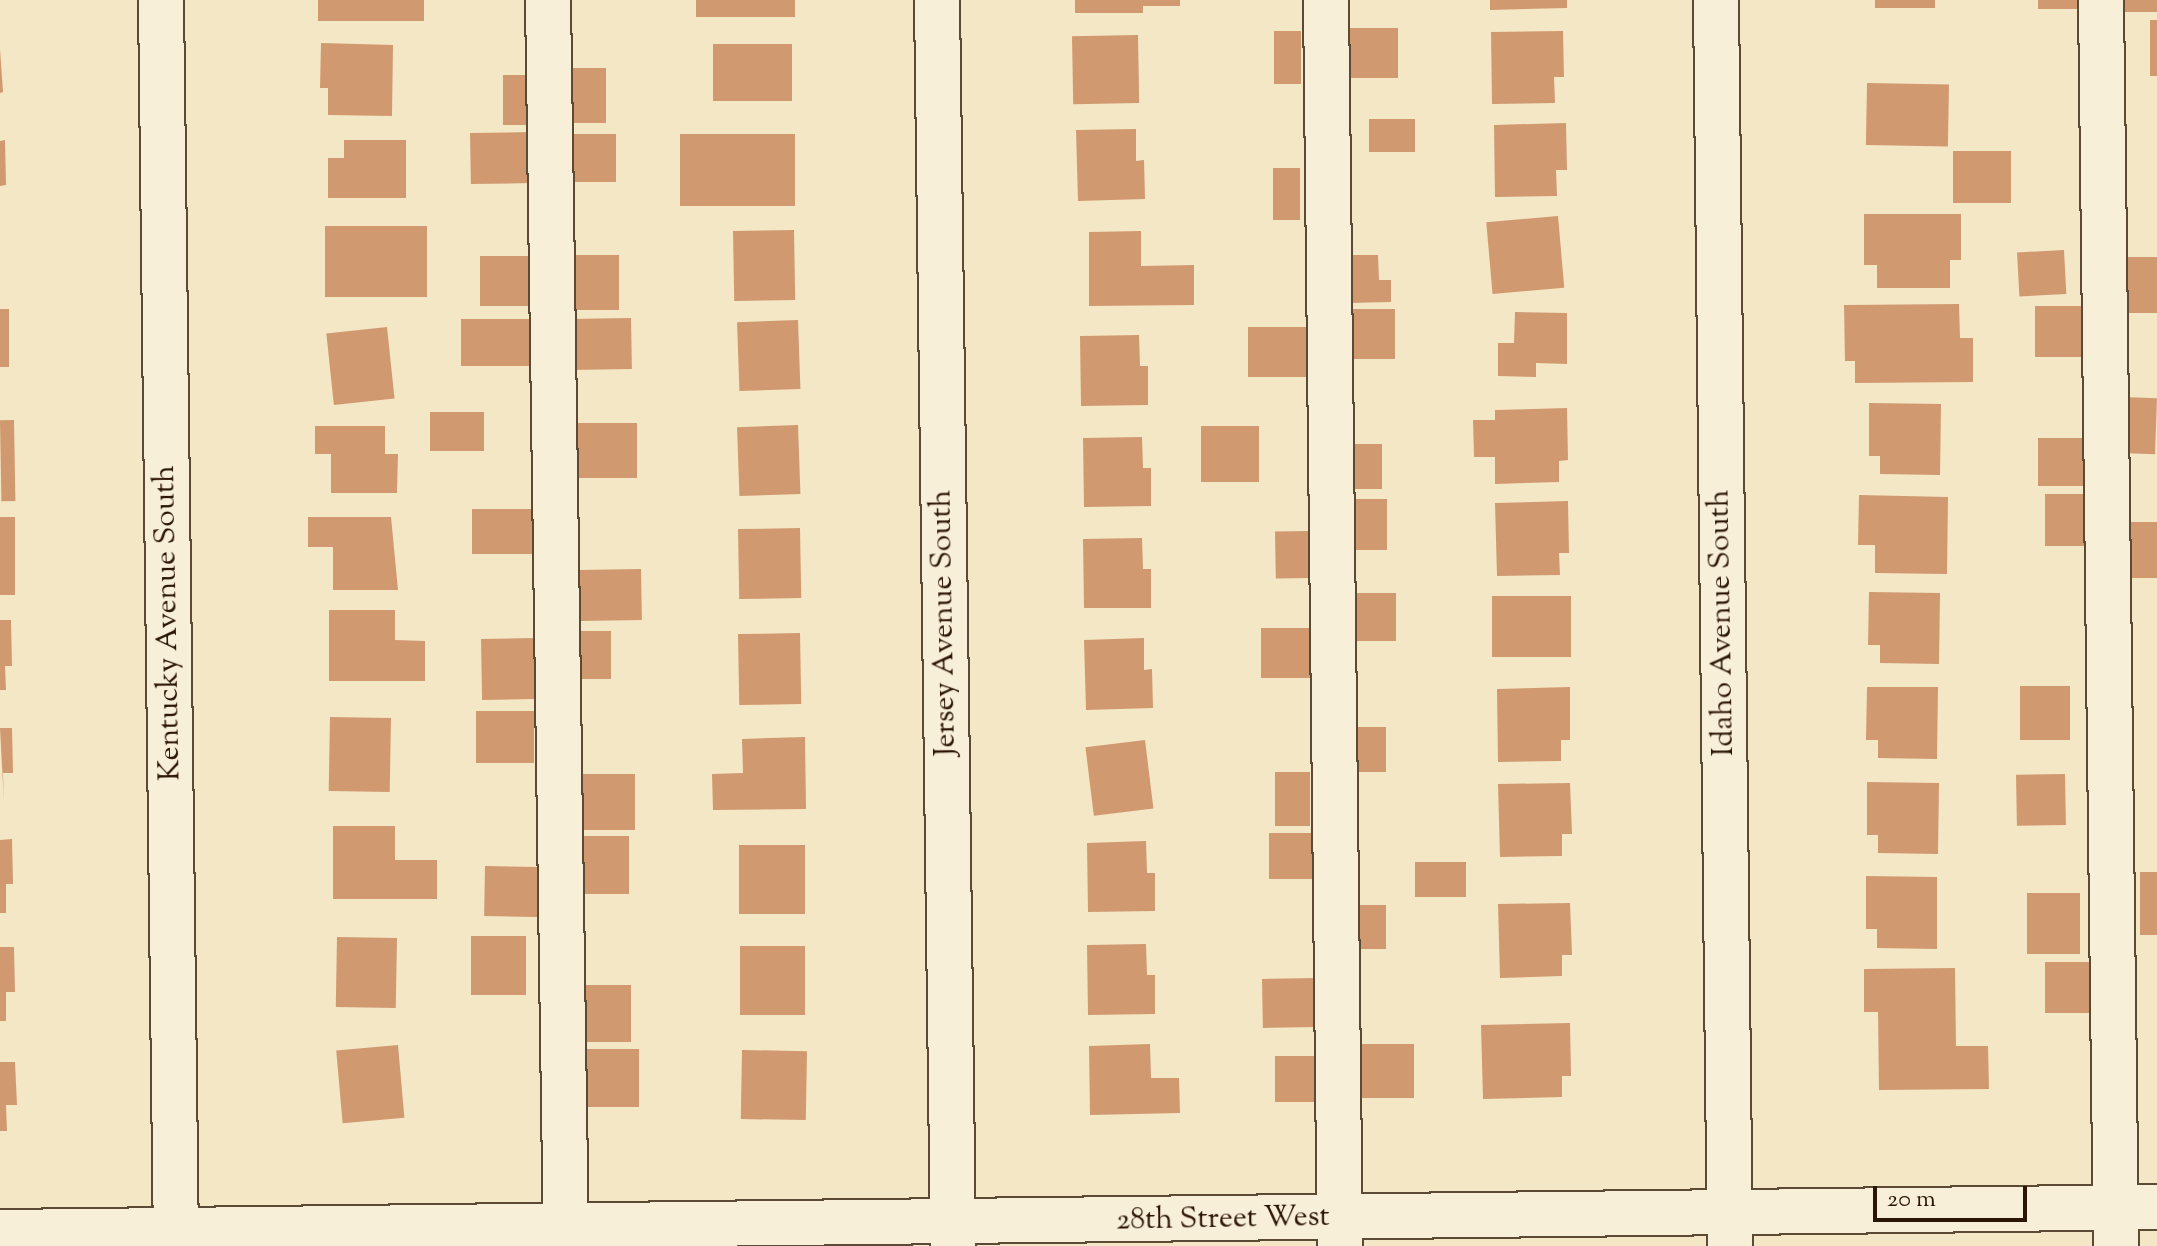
<!DOCTYPE html>
<style>
body{margin:0}
#map{position:relative;width:2157px;height:1246px;overflow:hidden;background:#f4e7c5;font-family:"Sorts Mill Goudy",serif}
div>[style]{position:absolute}
.building>*{inset:0;background:#d19970;transform-origin:0 0}
.roads{filter:drop-shadow(2px 0 #5d4a35) drop-shadow(-2px 0 #5d4a35) drop-shadow(0 2px #5d4a35) drop-shadow(0 -2px #5d4a35)}
.minor>*{height:44px;margin:-22px;padding:0 22px;transform-origin:22px;border-radius:22px;background:#f8efd9}
span{translate:-50% -50%;white-space:nowrap;text-align:center;line-height:1.15;-webkit-text-stroke:8px #f8efd9;paint-order:stroke}
.street-label{font-size:30px;color:#2b1605}
.scale{position:absolute;left:1873px;top:1186px;width:154px;height:36px;box-sizing:border-box;border:4px solid #2b1605;border-top:0;padding-left:10px;font-size:24px;line-height:28px;white-space:nowrap;color:#2b1605;-webkit-text-stroke:6px #f8efd9;paint-order:stroke}
</style>
<div id="map">
<div class="building">
<i style="left:318px;top:0;width:106px;height:21px"></i>
<i style="left:696px;top:0;width:99px;height:17px"></i>
<i style="clip-path:polygon(1075px 0,1180px 0,1180px 6px,1143px 6px,1143px 13px,1075px 13px)"></i>
<i style="clip-path:polygon(1490px 0,1567px 0,1567px 8px,1490px 10px)"></i>
<i style="left:1875px;top:0;width:60px;height:8px"></i>
<i style="left:2038px;top:0;width:44px;height:9px"></i>
<i style="left:2117px;top:0;width:40px;height:12px"></i>
<i style="left:2150px;top:20px;width:7px;height:56px"></i>
<i style="left:1398px;top:28px;width:50px;height:55px;rotate:90deg"></i>
<i style="left:1274px;top:31px;width:27px;height:53px"></i>
<i style="clip-path:polygon(1563px 31px,1564px 77px,1554px 77px,1555px 103px,1492px 104px,1491px 32px)"></i>
<i style="left:1138px;top:35px;width:68px;height:66px;rotate:89deg"></i>
<i style="clip-path:polygon(321px 43px,393px 45px,392px 116px,328px 115px,328px 88px,320px 88px)"></i>
<i style="left:792px;top:44px;width:57px;height:79px;rotate:90deg"></i>
<i style="clip-path:polygon(0 49px,3px 92px,0 93px)"></i>
<i style="left:565px;top:68px;width:41px;height:55px"></i>
<i style="left:533px;top:75px;width:50px;height:30px;rotate:90deg"></i>
<i style="left:1867px;top:83px;width:82px;height:62px;rotate:1deg"></i>
<i style="left:1415px;top:119px;width:33px;height:46px;rotate:90deg"></i>
<i style="clip-path:polygon(1566px 123px,1567px 170px,1556px 170px,1557px 196px,1495px 197px,1494px 125px)"></i>
<i style="clip-path:polygon(1136px 129px,1136px 161px,1144px 160px,1145px 199px,1078px 201px,1076px 130px)"></i>
<i style="left:532px;top:132px;width:51px;height:62px;rotate:89deg"></i>
<i style="left:563px;top:134px;width:53px;height:48px"></i>
<i style="left:795px;top:134px;width:72px;height:115px;rotate:90deg"></i>
<i style="clip-path:polygon(5px 140px,6px 185px,0 186px,0 141px)"></i>
<i style="clip-path:polygon(344px 140px,406px 140px,406px 198px,328px 198px,328px 158px,344px 158px)"></i>
<i style="left:2011px;top:151px;width:52px;height:58px;rotate:90deg"></i>
<i style="left:1273px;top:168px;width:27px;height:52px"></i>
<i style="clip-path:polygon(1864px 214px,1961px 214px,1961px 260px,1950px 260px,1950px 288px,1877px 288px,1877px 265px,1864px 265px)"></i>
<i style="left:1558px;top:216px;width:72px;height:72px;rotate:85deg"></i>
<i style="left:325px;top:226px;width:102px;height:71px"></i>
<i style="left:794px;top:230px;width:70px;height:61px;rotate:89deg"></i>
<i style="clip-path:polygon(1141px 231px,1141px 266px,1194px 265px,1194px 305px,1089px 306px,1089px 232px)"></i>
<i style="left:2064px;top:250px;width:44px;height:47px;rotate:87deg"></i>
<i style="left:568px;top:255px;width:51px;height:55px"></i>
<i style="clip-path:polygon(1347px 255px,1378px 255px,1379px 280px,1391px 280px,1391px 302px,1348px 303px)"></i>
<i style="left:480px;top:256px;width:53px;height:50px"></i>
<i style="left:2120px;top:257px;width:37px;height:56px"></i>
<i style="clip-path:polygon(1959px 304px,1960px 338px,1973px 338px,1973px 382px,1855px 383px,1855px 361px,1845px 361px,1844px 305px)"></i>
<i style="left:2035px;top:306px;width:49px;height:51px"></i>
<i style="left:0;top:309px;width:9px;height:58px"></i>
<i style="left:1346px;top:309px;width:49px;height:50px"></i>
<i style="clip-path:polygon(1515px 312px,1567px 313px,1567px 364px,1536px 363px,1536px 377px,1498px 376px,1498px 343px,1514px 343px)"></i>
<i style="left:631px;top:318px;width:51px;height:63px;rotate:89deg"></i>
<i style="left:534px;top:319px;width:47px;height:73px;rotate:90deg"></i>
<i style="left:798px;top:320px;width:69px;height:61px;rotate:88deg"></i>
<i style="left:387px;top:327px;width:72px;height:61px;rotate:84deg"></i>
<i style="left:1248px;top:327px;width:61px;height:50px"></i>
<i style="clip-path:polygon(1139px 335px,1140px 366px,1148px 366px,1148px 405px,1081px 406px,1080px 336px)"></i>
<i style="left:2123px;top:397px;width:34px;height:56px;rotate:2deg"></i>
<i style="clip-path:polygon(1869px 403px,1941px 404px,1940px 475px,1880px 474px,1880px 456px,1869px 456px)"></i>
<i style="clip-path:polygon(1567px 408px,1568px 460px,1559px 461px,1559px 482px,1495px 484px,1495px 457px,1474px 457px,1473px 420px,1495px 420px,1495px 410px)"></i>
<i style="left:430px;top:412px;width:54px;height:39px"></i>
<i style="left:14px;top:420px;width:81px;height:14px;rotate:89deg"></i>
<i style="left:637px;top:423px;width:55px;height:67px;rotate:90deg"></i>
<i style="left:798px;top:425px;width:69px;height:61px;rotate:88deg"></i>
<i style="clip-path:polygon(315px 426px,385px 426px,385px 454px,398px 454px,397px 493px,331px 493px,331px 454px,315px 454px)"></i>
<i style="left:1201px;top:426px;width:58px;height:56px"></i>
<i style="clip-path:polygon(1142px 437px,1143px 468px,1151px 468px,1151px 506px,1084px 507px,1083px 438px)"></i>
<i style="left:2038px;top:438px;width:49px;height:48px"></i>
<i style="left:1347px;top:444px;width:35px;height:45px"></i>
<i style="left:2045px;top:494px;width:42px;height:52px"></i>
<i style="clip-path:polygon(1859px 495px,1948px 497px,1947px 574px,1875px 573px,1875px 545px,1858px 545px)"></i>
<i style="left:1348px;top:499px;width:39px;height:51px"></i>
<i style="clip-path:polygon(1568px 501px,1569px 553px,1559px 553px,1560px 575px,1497px 576px,1495px 503px)"></i>
<i style="left:472px;top:509px;width:61px;height:45px"></i>
<i style="left:0;top:517px;width:15px;height:78px"></i>
<i style="clip-path:polygon(308px 517px,391px 517px,398px 590px,333px 590px,333px 547px,308px 547px)"></i>
<i style="left:2125px;top:522px;width:32px;height:56px"></i>
<i style="left:800px;top:528px;width:70px;height:62px;rotate:89deg"></i>
<i style="left:1309px;top:531px;width:47px;height:34px;rotate:89deg"></i>
<i style="clip-path:polygon(1142px 538px,1143px 569px,1151px 569px,1151px 608px,1084px 608px,1083px 539px)"></i>
<i style="left:641px;top:569px;width:51px;height:62px;rotate:89deg"></i>
<i style="clip-path:polygon(1869px 592px,1940px 593px,1939px 664px,1880px 663px,1880px 645px,1868px 645px)"></i>
<i style="left:1349px;top:593px;width:47px;height:48px"></i>
<i style="left:1492px;top:596px;width:79px;height:61px"></i>
<i style="clip-path:polygon(329px 610px,395px 610px,395px 640px,425px 641px,425px 681px,329px 681px)"></i>
<i style="clip-path:polygon(0 620px,11px 620px,12px 666px,5px 666px,6px 690px,0 690px)"></i>
<i style="left:1261px;top:628px;width:50px;height:50px"></i>
<i style="left:572px;top:631px;width:39px;height:48px"></i>
<i style="left:800px;top:633px;width:71px;height:62px;rotate:89deg"></i>
<i style="left:535px;top:638px;width:61px;height:54px;rotate:89deg"></i>
<i style="clip-path:polygon(1144px 638px,1144px 670px,1152px 669px,1153px 708px,1086px 710px,1084px 640px)"></i>
<i style="left:2020px;top:686px;width:50px;height:54px"></i>
<i style="clip-path:polygon(1570px 687px,1570px 740px,1561px 740px,1561px 761px,1498px 762px,1497px 689px)"></i>
<i style="clip-path:polygon(1867px 687px,1938px 687px,1937px 759px,1878px 758px,1878px 740px,1866px 740px)"></i>
<i style="left:476px;top:711px;width:58px;height:52px"></i>
<i style="left:330px;top:717px;width:61px;height:74px;rotate:1deg"></i>
<i style="left:1350px;top:727px;width:36px;height:45px"></i>
<i style="clip-path:polygon(0 728px,12px 728px,13px 773px,3px 773px,4px 803px)"></i>
<i style="clip-path:polygon(805px 737px,806px 809px,713px 810px,712px 774px,743px 773px,742px 739px)"></i>
<i style="left:1145px;top:740px;width:69px;height:60px;rotate:83deg"></i>
<i style="left:1275px;top:772px;width:35px;height:54px"></i>
<i style="left:573px;top:774px;width:62px;height:56px"></i>
<i style="left:2065px;top:774px;width:51px;height:49px;rotate:89deg"></i>
<i style="clip-path:polygon(1867px 782px,1939px 783px,1938px 854px,1878px 853px,1878px 835px,1867px 835px)"></i>
<i style="clip-path:polygon(1570px 783px,1572px 834px,1562px 834px,1562px 856px,1500px 857px,1498px 784px)"></i>
<i style="clip-path:polygon(333px 826px,395px 826px,395px 860px,437px 860px,437px 899px,333px 899px)"></i>
<i style="left:1269px;top:833px;width:45px;height:46px"></i>
<i style="left:572px;top:836px;width:57px;height:58px"></i>
<i style="clip-path:polygon(12px 839px,13px 884px,6px 884px,6px 913px,0 913px,0 840px)"></i>
<i style="clip-path:polygon(1146px 841px,1147px 873px,1155px 873px,1155px 911px,1088px 912px,1087px 843px)"></i>
<i style="left:739px;top:845px;width:66px;height:69px"></i>
<i style="left:1466px;top:862px;width:35px;height:51px;rotate:90deg"></i>
<i style="left:485px;top:866px;width:53px;height:50px;rotate:1deg"></i>
<i style="left:2140px;top:872px;width:17px;height:63px"></i>
<i style="clip-path:polygon(1866px 876px,1937px 877px,1937px 949px,1877px 948px,1877px 929px,1866px 929px)"></i>
<i style="left:2027px;top:893px;width:53px;height:61px"></i>
<i style="clip-path:polygon(1570px 903px,1572px 955px,1562px 955px,1562px 976px,1500px 978px,1498px 904px)"></i>
<i style="left:1350px;top:905px;width:36px;height:44px"></i>
<i style="left:471px;top:936px;width:55px;height:59px"></i>
<i style="left:337px;top:937px;width:60px;height:70px;rotate:1deg"></i>
<i style="clip-path:polygon(1146px 944px,1147px 975px,1155px 975px,1155px 1014px,1088px 1015px,1087px 945px)"></i>
<i style="left:740px;top:946px;width:65px;height:69px"></i>
<i style="clip-path:polygon(0 947px,14px 947px,15px 992px,6px 992px,6px 1021px,0 1021px)"></i>
<i style="left:2095px;top:962px;width:51px;height:50px;rotate:90deg"></i>
<i style="clip-path:polygon(1955px 968px,1956px 1046px,1988px 1046px,1989px 1089px,1879px 1090px,1878px 1012px,1864px 1012px,1864px 969px)"></i>
<i style="left:1317px;top:978px;width:49px;height:55px;rotate:89deg"></i>
<i style="left:573px;top:985px;width:58px;height:57px"></i>
<i style="clip-path:polygon(1570px 1023px,1571px 1076px,1562px 1076px,1562px 1097px,1483px 1099px,1481px 1025px)"></i>
<i style="clip-path:polygon(1150px 1044px,1151px 1078px,1179px 1078px,1180px 1113px,1090px 1115px,1089px 1046px)"></i>
<i style="left:1414px;top:1044px;width:54px;height:58px;rotate:90deg"></i>
<i style="left:398px;top:1045px;width:73px;height:62px;rotate:85deg"></i>
<i style="left:581px;top:1049px;width:58px;height:58px"></i>
<i style="left:742px;top:1050px;width:65px;height:69px;rotate:1deg"></i>
<i style="left:1275px;top:1056px;width:41px;height:46px"></i>
<i style="clip-path:polygon(0 1062px,15px 1062px,17px 1105px,6px 1105px,7px 1131px,0 1131px)"></i>
</div>
<div class="roads">
<div class="minor">
<i style="left:161px;top:0;width:1246px;rotate:89.31deg"></i>
<i style="left:548px;top:0;width:1246px;rotate:89.17deg"></i>
<i style="left:937px;top:0;width:1246px;rotate:89.26deg"></i>
<i style="left:1326px;top:0;width:1246px;rotate:89.36deg"></i>
<i style="left:1716px;top:0;width:1246px;rotate:89.36deg"></i>
<i style="left:2101px;top:0;width:1246px;rotate:89.31deg"></i>
<i style="left:0;top:1232px;width:2157px;rotate:-0.66deg"></i>
</div>
</div>
<div class="street-label">
<span style="left:169px;top:623px;rotate:-91deg">Kentucky Avenue South</span>
<span style="left:945px;top:623px;rotate:-91deg">Jersey Avenue South</span>
<span style="left:1723px;top:623px;rotate:-91deg">Idaho Avenue South</span>
<span style="left:1223px;top:1220px;rotate:-1deg">28th Street West</span>
</div>
<div class="scale">20 m</div>
</div>
